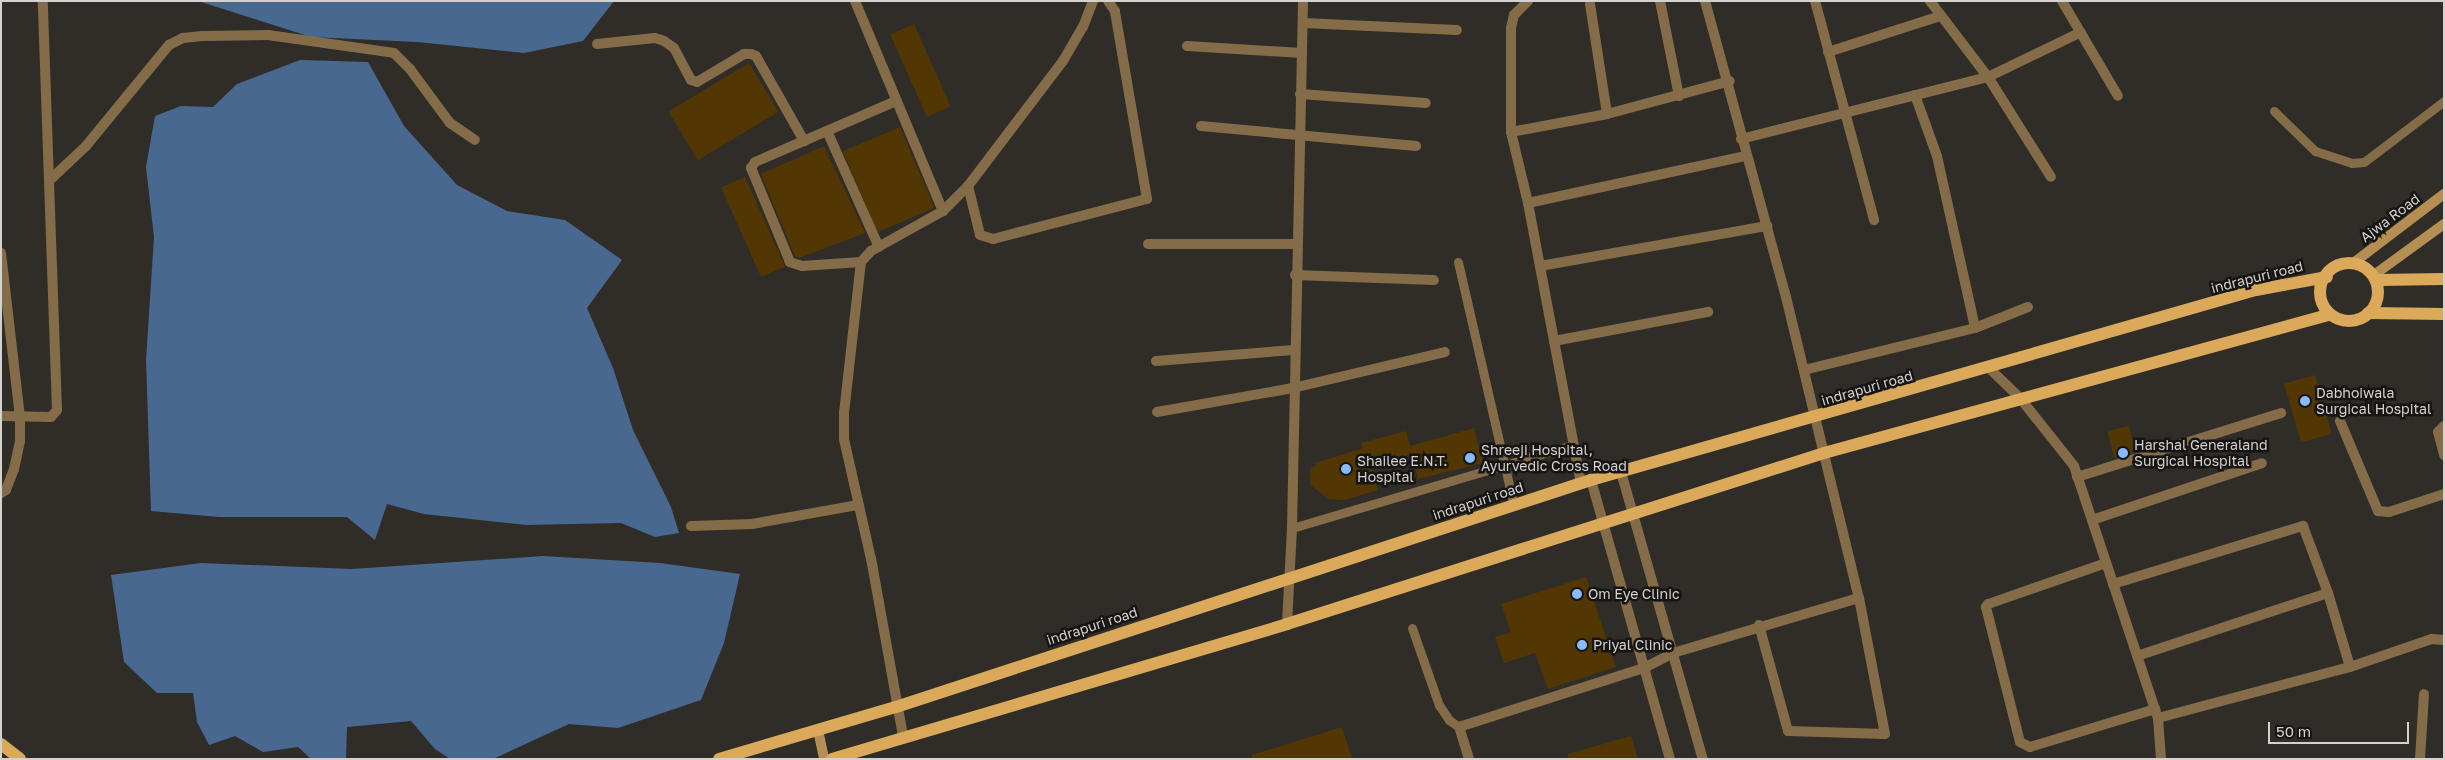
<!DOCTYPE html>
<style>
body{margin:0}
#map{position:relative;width:2445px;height:760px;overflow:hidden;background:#302d28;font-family:"Golos Text",sans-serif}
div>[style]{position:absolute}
.water>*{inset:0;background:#496890}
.building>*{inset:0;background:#523704;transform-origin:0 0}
.lane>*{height:9px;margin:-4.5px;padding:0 4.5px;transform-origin:4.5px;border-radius:4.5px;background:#846c48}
.street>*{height:10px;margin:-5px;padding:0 5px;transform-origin:5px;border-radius:5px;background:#846c48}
.secondary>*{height:10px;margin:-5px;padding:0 5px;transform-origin:5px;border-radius:5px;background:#b58e53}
.primary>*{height:12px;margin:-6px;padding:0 6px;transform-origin:6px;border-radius:6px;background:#dba95a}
.primary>.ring{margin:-6px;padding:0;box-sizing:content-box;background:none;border:12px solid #dba95a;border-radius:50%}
.dots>*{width:14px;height:14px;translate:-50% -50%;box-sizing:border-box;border:2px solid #171513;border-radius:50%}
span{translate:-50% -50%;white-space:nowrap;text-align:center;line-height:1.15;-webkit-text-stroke:5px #171513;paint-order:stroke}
.street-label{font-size:14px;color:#d4d2cf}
.poi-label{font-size:14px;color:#d4d2cf}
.left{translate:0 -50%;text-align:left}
.frame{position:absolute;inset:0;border:2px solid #d4d2cf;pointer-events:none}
.scale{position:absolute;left:2268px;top:722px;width:141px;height:22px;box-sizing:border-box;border:2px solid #d4d2cf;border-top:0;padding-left:6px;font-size:15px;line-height:18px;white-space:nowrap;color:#d4d2cf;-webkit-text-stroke:4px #171513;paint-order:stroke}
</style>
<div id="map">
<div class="water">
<i style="clip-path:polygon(198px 1px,614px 1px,583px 41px,524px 53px,417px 42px,311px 37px)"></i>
<i style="clip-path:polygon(300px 60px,368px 62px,404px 126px,457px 185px,507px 211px,565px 220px,622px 260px,587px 308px,613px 368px,633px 430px,671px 507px,679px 533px,655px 537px,621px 523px,526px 525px,424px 514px,387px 504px,375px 540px,347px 517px,219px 517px,151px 511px,146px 360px,154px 237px,146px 167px,155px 116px,181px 106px,213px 107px,237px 84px)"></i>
<i style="clip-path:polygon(543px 556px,660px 563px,740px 574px,724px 643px,701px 700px,618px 728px,569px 724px,493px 759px,450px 759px,435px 749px,411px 721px,347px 727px,346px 759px,311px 759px,298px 747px,263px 752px,235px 736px,209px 745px,197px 722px,193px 693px,157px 693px,124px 662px,111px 575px,201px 563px,352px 569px)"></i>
</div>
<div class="building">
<i style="left:914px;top:24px;width:90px;height:26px;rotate:66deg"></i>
<i style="left:749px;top:63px;width:57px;height:94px;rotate:59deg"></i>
<i style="left:900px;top:127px;width:88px;height:62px;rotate:67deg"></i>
<i style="clip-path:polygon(824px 146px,865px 233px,799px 258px,795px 256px,761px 174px)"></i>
<i style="left:745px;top:177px;width:98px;height:26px;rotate:66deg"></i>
<i style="left:2315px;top:375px;width:61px;height:32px;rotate:74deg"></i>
<i style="left:2129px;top:426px;width:27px;height:22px;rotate:77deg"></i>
<i style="clip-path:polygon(1474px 428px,1483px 463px,1418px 479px,1412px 454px,1370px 465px,1378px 490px,1344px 500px,1328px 499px,1310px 484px,1310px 468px,1316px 466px,1315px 463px,1363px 448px,1361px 443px,1406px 431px,1410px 446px)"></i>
<i style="clip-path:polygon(1586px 577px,1616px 667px,1548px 689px,1535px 653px,1504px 663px,1495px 637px,1511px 632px,1501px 604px)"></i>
<i style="clip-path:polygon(1342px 727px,1352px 759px,1252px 759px,1252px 755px)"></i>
<i style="clip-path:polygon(1631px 736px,1638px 759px,1568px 759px,1568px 754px)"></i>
</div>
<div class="lane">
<i style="left:2274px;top:111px;width:57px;rotate:44.3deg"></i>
<i style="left:2315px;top:151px;width:39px;rotate:18deg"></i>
<i style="left:2352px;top:163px;width:12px;rotate:-5deg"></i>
<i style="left:2364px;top:162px;width:101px;rotate:-37.3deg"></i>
<i style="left:1458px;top:262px;width:250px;rotate:77.1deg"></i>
<i style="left:1292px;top:528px;width:293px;rotate:-16.5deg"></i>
<i style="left:1412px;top:628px;width:82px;rotate:70.7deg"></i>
<i style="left:1439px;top:705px;width:18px;rotate:56deg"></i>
<i style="left:1449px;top:720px;width:12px;rotate:35deg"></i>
</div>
<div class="street">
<i style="left:855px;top:1px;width:228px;rotate:67.3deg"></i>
<i style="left:1528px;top:1px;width:20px;rotate:135deg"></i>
<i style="left:1514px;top:15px;width:13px;rotate:103deg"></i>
<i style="left:1511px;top:28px;width:104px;rotate:90deg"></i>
<i style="left:1511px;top:132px;width:73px;rotate:76.5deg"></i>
<i style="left:1528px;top:203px;width:285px;rotate:79.3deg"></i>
<i style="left:1660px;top:1px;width:97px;rotate:78.7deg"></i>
<i style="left:1705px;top:1px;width:307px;rotate:74.7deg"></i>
<i style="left:1786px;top:297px;width:310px;rotate:76.4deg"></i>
<i style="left:1859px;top:598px;width:138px;rotate:79.2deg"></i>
<i style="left:1885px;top:734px;width:97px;rotate:-178.2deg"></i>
<i style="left:1788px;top:731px;width:110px;rotate:-105.3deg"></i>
<i style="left:1815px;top:1px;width:227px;rotate:74.9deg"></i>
<i style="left:1930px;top:1px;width:96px;rotate:52.7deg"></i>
<i style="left:1988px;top:77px;width:118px;rotate:57.8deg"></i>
<i style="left:2062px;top:1px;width:110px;rotate:59.5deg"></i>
<i style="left:1590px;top:4px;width:111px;rotate:81.2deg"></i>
<i style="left:1303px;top:23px;width:154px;rotate:2.6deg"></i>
<i style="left:597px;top:44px;width:58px;rotate:-5.9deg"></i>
<i style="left:655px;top:38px;width:9px;rotate:18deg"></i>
<i style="left:664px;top:41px;width:12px;rotate:35deg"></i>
<i style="left:674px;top:48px;width:36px;rotate:62deg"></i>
<i style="left:691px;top:80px;width:6px;rotate:18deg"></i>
<i style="left:697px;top:82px;width:55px;rotate:-30.8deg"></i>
<i style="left:744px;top:54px;width:7px"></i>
<i style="left:751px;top:54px;width:5px;rotate:22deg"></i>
<i style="left:756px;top:56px;width:98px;rotate:60.5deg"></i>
<i style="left:1187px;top:46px;width:115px;rotate:3.5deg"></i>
<i style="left:1828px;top:52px;width:118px;rotate:-17.8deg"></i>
<i style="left:1300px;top:94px;width:126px;rotate:4.1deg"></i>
<i style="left:1915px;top:95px;width:65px;rotate:70.2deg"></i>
<i style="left:1937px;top:156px;width:176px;rotate:77.5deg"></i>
<i style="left:1201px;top:126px;width:216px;rotate:5.3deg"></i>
<i style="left:827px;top:131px;width:127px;rotate:65.9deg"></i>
<i style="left:1511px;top:132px;width:98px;rotate:-10.6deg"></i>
<i style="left:1607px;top:114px;width:127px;rotate:-15deg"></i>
<i style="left:1741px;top:139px;width:255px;rotate:-14.1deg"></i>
<i style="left:1988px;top:77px;width:103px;rotate:-25.8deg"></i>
<i style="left:52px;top:178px;width:47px;rotate:-43.3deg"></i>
<i style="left:86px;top:146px;width:131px;rotate:-50.6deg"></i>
<i style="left:169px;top:45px;width:16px;rotate:-27deg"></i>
<i style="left:183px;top:38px;width:19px;rotate:-6deg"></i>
<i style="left:202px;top:36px;width:66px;rotate:-0.9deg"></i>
<i style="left:268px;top:35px;width:127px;rotate:8.1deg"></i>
<i style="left:394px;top:53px;width:23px;rotate:45deg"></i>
<i style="left:410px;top:69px;width:67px;rotate:53.5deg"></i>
<i style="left:450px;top:123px;width:30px;rotate:34deg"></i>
<i style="left:968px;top:186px;width:50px;rotate:76.2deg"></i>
<i style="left:980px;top:235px;width:14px;rotate:17deg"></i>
<i style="left:993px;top:239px;width:159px;rotate:-14.6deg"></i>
<i style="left:1147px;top:199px;width:191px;rotate:-99.7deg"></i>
<i style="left:1115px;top:11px;width:12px;rotate:-125deg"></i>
<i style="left:1528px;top:203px;width:223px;rotate:-12.2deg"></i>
<i style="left:1148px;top:244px;width:148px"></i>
<i style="left:1px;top:253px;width:164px;rotate:83.4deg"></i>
<i style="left:20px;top:416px;width:25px;rotate:90deg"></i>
<i style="left:20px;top:441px;width:29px;rotate:102deg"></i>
<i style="left:14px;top:469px;width:22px;rotate:111deg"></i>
<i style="left:6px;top:490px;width:6px;rotate:149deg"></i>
<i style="left:861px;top:262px;width:59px;rotate:176.1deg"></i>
<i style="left:802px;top:266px;width:13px;rotate:-162deg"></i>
<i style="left:790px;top:262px;width:102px;rotate:-112.5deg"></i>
<i style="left:751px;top:168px;width:7px;rotate:-56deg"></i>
<i style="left:755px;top:162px;width:154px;rotate:-23.4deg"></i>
<i style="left:1540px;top:266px;width:231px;rotate:-10deg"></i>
<i style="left:1295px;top:275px;width:139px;rotate:2.1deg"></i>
<i style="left:1554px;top:341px;width:157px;rotate:-10.7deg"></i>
<i style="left:1156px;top:361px;width:138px;rotate:-4.6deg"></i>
<i style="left:1989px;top:368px;width:43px;rotate:44.1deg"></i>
<i style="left:2020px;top:398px;width:87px;rotate:51.5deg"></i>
<i style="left:2074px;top:466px;width:266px;rotate:71.6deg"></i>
<i style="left:2158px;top:718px;width:41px;rotate:85.8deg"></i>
<i style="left:1804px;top:370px;width:176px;rotate:-13.8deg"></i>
<i style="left:1975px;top:328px;width:57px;rotate:-21.6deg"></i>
<i style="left:1157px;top:412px;width:138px;rotate:-10deg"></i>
<i style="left:1293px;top:388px;width:156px;rotate:-13.3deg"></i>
<i style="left:1px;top:416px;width:50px;rotate:1.1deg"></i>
<i style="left:51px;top:417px;width:9px;rotate:-49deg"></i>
<i style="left:57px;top:410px;width:409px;rotate:-92deg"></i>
<i style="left:2340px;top:421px;width:98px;rotate:67.1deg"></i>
<i style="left:2378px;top:511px;width:11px;rotate:5deg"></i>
<i style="left:2389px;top:512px;width:58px;rotate:-18.1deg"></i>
<i style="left:2444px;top:426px;width:8px;rotate:135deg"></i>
<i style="left:2438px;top:432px;width:24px;rotate:75deg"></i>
<i style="left:1621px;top:472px;width:298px;rotate:74.1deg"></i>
<i style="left:2077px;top:477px;width:214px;rotate:-17.4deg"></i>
<i style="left:1591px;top:480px;width:290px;rotate:74.2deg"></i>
<i style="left:2092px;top:520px;width:179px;rotate:-18.5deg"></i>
<i style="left:691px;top:526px;width:61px;rotate:-1.9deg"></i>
<i style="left:752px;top:524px;width:108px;rotate:-10.2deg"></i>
<i style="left:2106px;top:563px;width:125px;rotate:160.8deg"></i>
<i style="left:1988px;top:604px;width:4px;rotate:124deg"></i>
<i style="left:1986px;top:607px;width:139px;rotate:75.9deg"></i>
<i style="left:2020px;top:742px;width:11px;rotate:27deg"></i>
<i style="left:2030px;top:747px;width:131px;rotate:-16.9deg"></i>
<i style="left:2113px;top:584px;width:199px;rotate:-17deg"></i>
<i style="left:2303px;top:526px;width:72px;rotate:69.5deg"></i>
<i style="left:2328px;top:593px;width:77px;rotate:73.4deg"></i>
<i style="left:1287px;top:624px;width:96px;rotate:-87deg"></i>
<i style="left:1292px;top:528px;width:527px;rotate:-88.8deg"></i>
<i style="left:2137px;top:656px;width:201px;rotate:-18.3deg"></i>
<i style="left:2158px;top:718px;width:199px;rotate:-14.9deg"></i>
<i style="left:2350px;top:667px;width:87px;rotate:-18.9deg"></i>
<i style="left:2432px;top:639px;width:12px;rotate:5deg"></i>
<i style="left:903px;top:736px;width:180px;rotate:-100.2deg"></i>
<i style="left:871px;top:559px;width:123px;rotate:-102.7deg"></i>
<i style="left:844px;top:439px;width:26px;rotate:-90deg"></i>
<i style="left:844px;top:413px;width:152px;rotate:-83.6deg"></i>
<i style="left:861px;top:262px;width:15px;rotate:-48deg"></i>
<i style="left:871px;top:251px;width:82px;rotate:-29.1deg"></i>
<i style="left:943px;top:211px;width:35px;rotate:-45deg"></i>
<i style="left:968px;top:186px;width:157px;rotate:-52.8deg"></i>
<i style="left:1063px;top:61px;width:39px;rotate:-60deg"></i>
<i style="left:1083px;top:27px;width:28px;rotate:-69deg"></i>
<i style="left:1469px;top:759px;width:34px;rotate:-107deg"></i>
<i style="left:1459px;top:727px;width:194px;rotate:-17.7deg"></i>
<i style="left:1644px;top:668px;width:33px;rotate:-27deg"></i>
<i style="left:1673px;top:653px;width:194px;rotate:-16.5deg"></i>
<i style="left:2420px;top:759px;width:65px;rotate:-86.5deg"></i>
</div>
<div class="secondary">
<i style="left:2352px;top:264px;width:116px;rotate:-37.3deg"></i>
<i style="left:2374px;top:275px;width:87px;rotate:-36.1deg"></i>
<i style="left:818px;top:730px;width:30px;rotate:78deg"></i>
</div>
<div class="primary">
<i class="ring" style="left:2320px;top:263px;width:46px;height:46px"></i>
<i style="left:2377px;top:280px;width:67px;rotate:-0.9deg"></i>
<i style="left:2368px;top:313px;width:76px;rotate:0.8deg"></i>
<i style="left:1px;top:744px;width:24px;rotate:38deg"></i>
<i style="left:719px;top:759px;width:184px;rotate:-16.4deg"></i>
<i style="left:896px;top:707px;width:731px;rotate:-18.09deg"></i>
<i style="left:1591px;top:480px;width:692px;rotate:-15.95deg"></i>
<i style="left:2256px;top:290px;width:72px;rotate:-10.4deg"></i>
<i style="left:832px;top:759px;width:475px;rotate:-16.5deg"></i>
<i style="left:1287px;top:624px;width:564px;rotate:-17.66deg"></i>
<i style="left:1824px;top:453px;width:523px;rotate:-15.31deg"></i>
</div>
<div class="dots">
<i style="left:2305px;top:401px;background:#88bbfc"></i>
<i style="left:2123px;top:453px;background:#88bbfc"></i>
<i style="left:1470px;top:458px;background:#88bbfc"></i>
<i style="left:1346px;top:469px;background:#88bbfc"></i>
<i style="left:1577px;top:594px;background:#88bbfc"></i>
<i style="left:1582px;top:645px;background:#88bbfc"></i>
</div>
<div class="street-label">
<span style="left:2390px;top:218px;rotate:-37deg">Ajwa Road</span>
<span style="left:2257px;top:277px;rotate:-14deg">indrapuri road</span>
<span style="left:1867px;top:388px;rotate:-16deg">indrapuri road</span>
<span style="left:1478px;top:501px;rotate:-18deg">indrapuri road</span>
<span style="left:1092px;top:626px;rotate:-18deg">indrapuri road</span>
</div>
<div class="poi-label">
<span class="left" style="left:2316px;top:401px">Dabhoiwala<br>Surgical Hospital</span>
<span class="left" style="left:2134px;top:453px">Harshal Generaland<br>Surgical Hospital</span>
<span class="left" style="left:1481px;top:458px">Shreeji Hospital,<br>Ayurvedic Cross Road</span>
<span class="left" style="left:1357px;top:469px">Shailee E.N.T.<br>Hospital</span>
<span class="left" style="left:1588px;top:594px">Om Eye Clinic</span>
<span class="left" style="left:1593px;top:645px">Priyal Clinic</span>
</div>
<div class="frame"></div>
<div class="scale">50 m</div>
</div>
